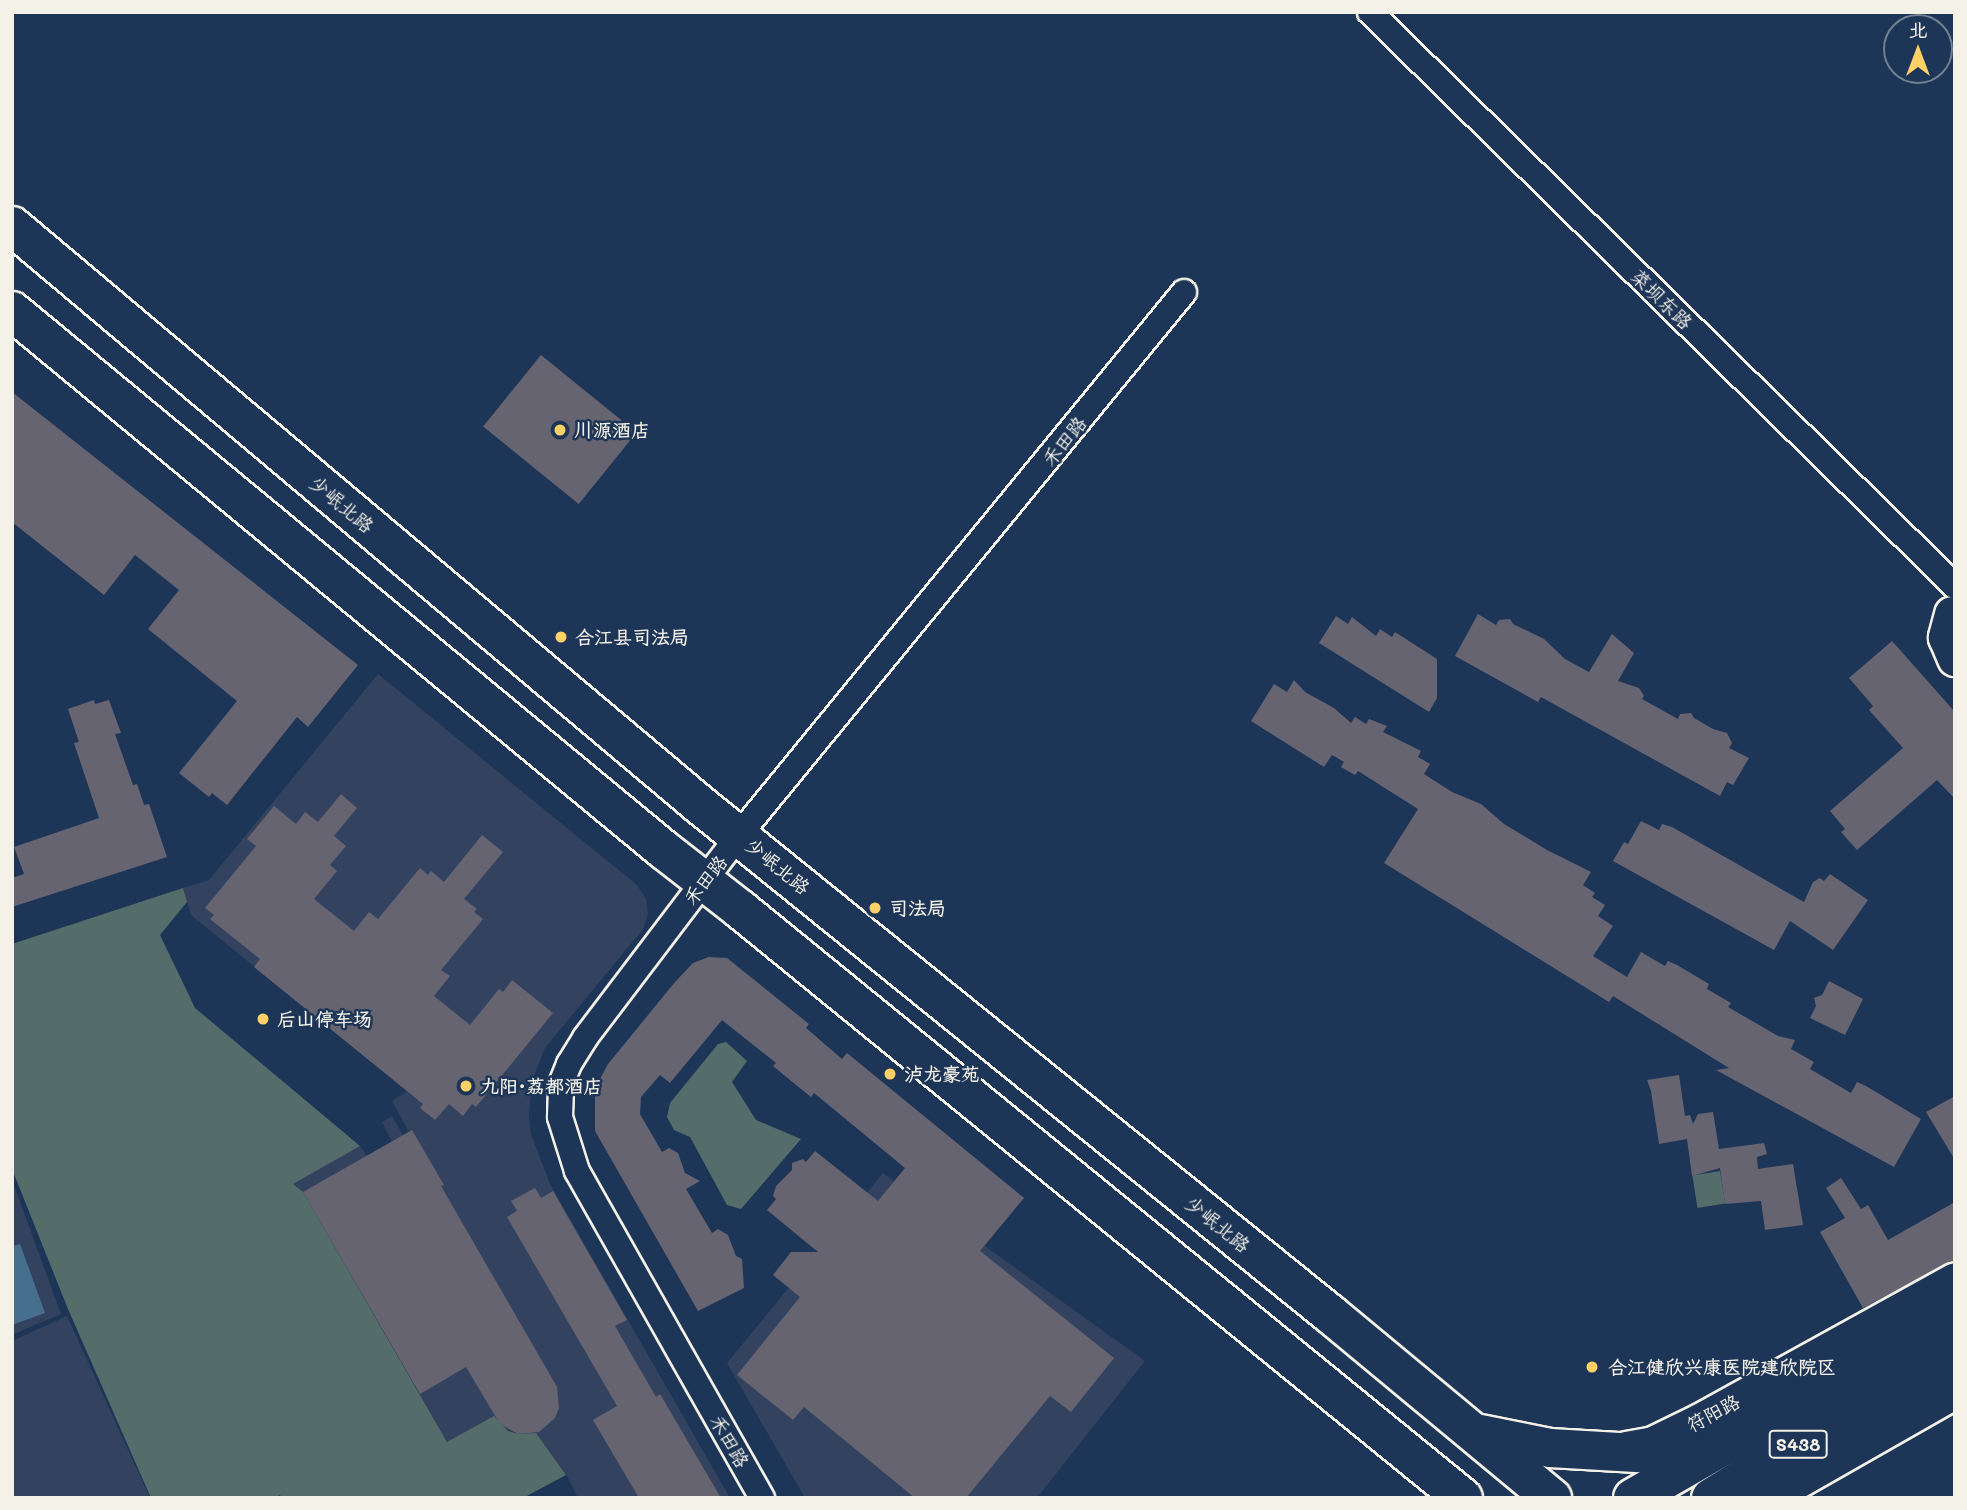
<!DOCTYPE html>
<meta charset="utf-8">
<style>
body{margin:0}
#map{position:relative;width:1967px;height:1510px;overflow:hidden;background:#1d3557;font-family:Mali,"LXGW WenKai TC",sans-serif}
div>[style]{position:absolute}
.built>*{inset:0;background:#33435f}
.green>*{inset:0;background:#556d6a;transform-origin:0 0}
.water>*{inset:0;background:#466f8e}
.building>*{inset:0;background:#676472;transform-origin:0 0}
.roads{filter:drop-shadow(2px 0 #f4f1e8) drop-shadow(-2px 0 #f4f1e8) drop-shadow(0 2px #f4f1e8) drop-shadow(0 -2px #f4f1e8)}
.street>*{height:24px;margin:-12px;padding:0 12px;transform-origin:12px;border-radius:12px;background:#1d3557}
.secondary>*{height:35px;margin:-17.5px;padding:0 17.5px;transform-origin:17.5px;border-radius:17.5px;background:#1d3557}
.primary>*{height:38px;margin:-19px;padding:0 19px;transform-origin:19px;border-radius:19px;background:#1d3557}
.dots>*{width:19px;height:19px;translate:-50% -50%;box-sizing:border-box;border:4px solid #1d3557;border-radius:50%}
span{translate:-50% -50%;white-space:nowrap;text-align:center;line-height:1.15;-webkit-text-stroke:5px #1d3557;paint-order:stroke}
.shield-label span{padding:2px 5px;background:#1d3557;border:2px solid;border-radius:5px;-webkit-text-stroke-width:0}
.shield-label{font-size:18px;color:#f4f1e8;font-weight:700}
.street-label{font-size:19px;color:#f4f1e8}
.poi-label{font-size:19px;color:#f4f1e8;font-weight:700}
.left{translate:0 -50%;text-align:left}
.frame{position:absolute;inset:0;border:14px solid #f4f1e8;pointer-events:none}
.north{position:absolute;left:1883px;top:14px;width:70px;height:70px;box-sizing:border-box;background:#1d3557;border:2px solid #738091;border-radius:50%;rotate:0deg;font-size:19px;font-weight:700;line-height:28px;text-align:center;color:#f4f1e8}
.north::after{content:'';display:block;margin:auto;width:24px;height:32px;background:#ffd166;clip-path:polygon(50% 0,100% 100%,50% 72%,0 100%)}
</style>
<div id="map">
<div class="built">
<i style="clip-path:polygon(378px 674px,637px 885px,646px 899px,648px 914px,643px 929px,545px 1048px,532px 1081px,529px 1116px,531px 1134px,550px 1184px,730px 1498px,578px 1498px,566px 1474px,529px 1435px,508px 1431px,500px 1424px,447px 1442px,303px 1192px,293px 1184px,360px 1146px,367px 1156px,392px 1142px,382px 1122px,392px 1116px,403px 1135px,409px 1132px,392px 1101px,407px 1091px,191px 915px,183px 888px,209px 880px)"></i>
<i style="clip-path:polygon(883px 1173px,1145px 1361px,1040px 1494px,1033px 1498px,805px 1498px,727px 1363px)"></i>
<i style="clip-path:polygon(12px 1180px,61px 1314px,12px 1335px)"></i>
<i style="clip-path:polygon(67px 1316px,150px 1498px,12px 1498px,12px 1341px)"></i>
</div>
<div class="green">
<i style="clip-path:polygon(183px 888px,187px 902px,160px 935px,195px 1008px,360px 1146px,293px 1184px,303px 1192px,447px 1442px,494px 1416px,508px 1431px,519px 1434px,536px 1433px,566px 1475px,523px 1498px,282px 1498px,280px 1495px,274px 1498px,151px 1498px,68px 1309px,12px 1169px,12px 944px)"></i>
<i style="clip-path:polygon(726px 1042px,747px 1061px,732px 1082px,756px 1120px,801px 1139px,741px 1209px,727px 1205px,690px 1137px,674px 1130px,667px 1117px,670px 1103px,718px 1044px)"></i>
<i style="left:1720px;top:1171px;width:33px;height:28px;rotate:81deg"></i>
</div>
<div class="water">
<i style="clip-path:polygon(20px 1244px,45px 1313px,12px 1325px,12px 1246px)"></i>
</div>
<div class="building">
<i style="left:541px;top:355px;width:123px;height:92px;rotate:39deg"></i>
<i style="clip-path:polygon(12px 392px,358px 665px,308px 727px,297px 717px,227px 805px,212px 793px,209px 797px,179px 773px,237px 701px,148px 629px,179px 590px,135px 555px,104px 595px,12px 522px)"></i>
<i style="clip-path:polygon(1478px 614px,1496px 625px,1499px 620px,1510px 619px,1513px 624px,1544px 639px,1565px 659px,1589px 672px,1612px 634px,1634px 653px,1618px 681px,1639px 688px,1644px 696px,1642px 699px,1678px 719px,1680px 714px,1691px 713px,1694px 718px,1713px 729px,1727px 733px,1732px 743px,1729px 748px,1749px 758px,1733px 785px,1727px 782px,1720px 796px,1541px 697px,1538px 702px,1455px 656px)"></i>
<i style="clip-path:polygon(1336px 616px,1348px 624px,1352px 617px,1376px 636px,1380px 629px,1392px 637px,1395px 632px,1437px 659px,1437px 698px,1429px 712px,1319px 643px)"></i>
<i style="clip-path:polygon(1892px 641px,1955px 712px,1955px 799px,1937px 780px,1857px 850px,1841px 832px,1845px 829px,1830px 811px,1903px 748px,1869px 710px,1873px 706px,1849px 678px)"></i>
<i style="clip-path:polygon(1294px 680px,1305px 692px,1334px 708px,1351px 723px,1355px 717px,1366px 724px,1369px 719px,1387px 726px,1383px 732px,1421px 751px,1418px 757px,1430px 764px,1424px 774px,1452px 792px,1481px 804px,1504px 824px,1547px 850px,1591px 872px,1583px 885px,1595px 893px,1592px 897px,1605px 905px,1598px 916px,1613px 926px,1593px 956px,1627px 977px,1641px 952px,1665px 966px,1668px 961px,1677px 965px,1709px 984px,1707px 989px,1731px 1003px,1728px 1007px,1778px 1036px,1795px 1040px,1791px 1049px,1814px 1062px,1810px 1069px,1851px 1093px,1857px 1082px,1866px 1086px,1921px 1119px,1894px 1167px,1716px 1070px,1729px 1068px,1613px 996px,1609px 1002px,1384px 863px,1418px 809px,1358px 771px,1355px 775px,1341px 767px,1344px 762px,1332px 755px,1324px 767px,1251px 721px,1274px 684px,1287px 692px)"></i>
<i style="clip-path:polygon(94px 700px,95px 704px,109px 700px,121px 733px,115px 734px,133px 785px,137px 784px,144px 805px,149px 804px,167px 857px,12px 907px,12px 878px,24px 874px,14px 847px,99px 818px,74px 743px,79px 742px,68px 709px)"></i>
<i style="clip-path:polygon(341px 794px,357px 808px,334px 836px,346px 846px,330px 865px,337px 871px,314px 899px,354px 931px,369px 912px,378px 919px,420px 868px,428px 875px,431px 871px,444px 882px,482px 835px,503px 852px,464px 899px,477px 909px,474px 912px,483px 919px,441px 970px,450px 976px,434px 996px,470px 1025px,499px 989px,503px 992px,512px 980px,553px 1013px,476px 1107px,472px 1104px,463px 1116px,449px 1104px,435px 1120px,420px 1108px,423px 1104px,254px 967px,260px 959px,210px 919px,214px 915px,205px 908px,256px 846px,247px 839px,274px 806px,296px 824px,305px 812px,318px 822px)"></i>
<i style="clip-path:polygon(1641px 821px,1659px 830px,1662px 824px,1672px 827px,1804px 902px,1813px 882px,1820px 878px,1824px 881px,1830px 874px,1868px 900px,1833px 950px,1790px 921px,1774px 950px,1613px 861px,1624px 842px,1628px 844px)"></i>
<i style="clip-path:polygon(709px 957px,727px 958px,737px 966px,809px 1024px,806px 1028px,842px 1059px,847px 1053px,1024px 1198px,980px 1251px,1114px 1358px,1071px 1412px,1050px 1396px,966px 1498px,915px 1498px,804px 1407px,793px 1420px,737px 1375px,800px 1297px,773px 1275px,791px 1252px,818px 1252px,767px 1210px,776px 1199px,773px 1196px,776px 1186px,792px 1170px,792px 1163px,803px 1159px,806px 1162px,815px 1151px,878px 1201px,905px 1168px,814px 1093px,811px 1097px,790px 1080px,773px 1066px,776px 1063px,722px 1020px,670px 1083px,660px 1075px,641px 1097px,640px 1114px,662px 1152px,669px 1148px,678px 1153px,685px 1173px,700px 1181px,686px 1189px,712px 1233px,718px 1229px,728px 1235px,736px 1256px,742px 1259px,744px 1288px,698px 1311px,595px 1131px,595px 1088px,608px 1064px,675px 982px,693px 963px)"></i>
<i style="clip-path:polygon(1829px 981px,1863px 999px,1845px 1035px,1810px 1018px,1816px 1006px,1814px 998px,1822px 995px)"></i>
<i style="clip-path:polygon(1679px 1075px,1685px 1116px,1690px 1115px,1693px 1124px,1698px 1114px,1713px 1112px,1719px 1149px,1764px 1143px,1767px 1154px,1757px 1157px,1758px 1169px,1793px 1164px,1803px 1225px,1765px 1230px,1761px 1201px,1725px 1204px,1720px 1168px,1692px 1176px,1687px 1139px,1659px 1144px,1651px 1091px,1647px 1080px)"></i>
<i style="clip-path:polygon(1955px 1096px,1955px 1160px,1926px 1112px)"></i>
<i style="clip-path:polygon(412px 1130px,444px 1185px,441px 1186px,557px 1387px,559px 1408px,555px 1418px,539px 1432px,518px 1434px,500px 1424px,466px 1367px,420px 1394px,303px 1192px)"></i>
<i style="clip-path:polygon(1841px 1178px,1861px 1209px,1868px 1205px,1888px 1240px,1955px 1202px,1955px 1260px,1863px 1308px,1820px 1232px,1845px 1218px,1826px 1188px)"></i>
<i style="clip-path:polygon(535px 1188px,541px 1198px,553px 1191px,627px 1320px,615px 1326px,656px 1397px,660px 1394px,721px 1498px,639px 1498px,593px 1420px,617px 1406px,507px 1217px,517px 1211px,511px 1201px)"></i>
</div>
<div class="roads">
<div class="street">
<i style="left:1370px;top:12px;width:820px;rotate:44.46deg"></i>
<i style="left:762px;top:1498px;width:376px;rotate:-119.5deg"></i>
<i style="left:577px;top:1171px;width:57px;rotate:-107.5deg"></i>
<i style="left:560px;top:1117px;width:33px;rotate:-88deg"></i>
<i style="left:561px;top:1084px;width:22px;rotate:-68deg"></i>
<i style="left:569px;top:1064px;width:31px;rotate:-58deg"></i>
<i style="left:585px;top:1038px;width:255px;rotate:-52.8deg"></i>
<i style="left:739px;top:835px;width:702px;rotate:-50.66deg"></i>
</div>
<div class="secondary">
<i style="left:1952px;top:614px;width:24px;rotate:105deg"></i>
<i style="left:1946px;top:637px;width:23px;rotate:67deg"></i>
<i style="left:1626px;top:1449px;width:27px;rotate:-10deg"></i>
<i style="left:1653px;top:1444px;width:52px;rotate:-26.1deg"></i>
<i style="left:1700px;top:1421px;width:291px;rotate:-28.9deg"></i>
<i style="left:1766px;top:1498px;width:218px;rotate:-29.7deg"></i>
</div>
<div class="primary">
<i style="left:12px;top:226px;width:899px;rotate:40.08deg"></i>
<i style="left:700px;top:805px;width:809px;rotate:38.93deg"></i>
<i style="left:1329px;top:1313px;width:290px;rotate:39.7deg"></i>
<i style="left:12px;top:311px;width:846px;rotate:39.58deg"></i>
<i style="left:664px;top:850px;width:98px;rotate:37.9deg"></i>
<i style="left:741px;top:910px;width:931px;rotate:39.16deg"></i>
<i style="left:1481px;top:1434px;width:70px;rotate:11.5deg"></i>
<i style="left:1550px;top:1448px;width:121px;rotate:3.3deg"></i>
<i style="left:1671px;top:1455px;width:35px;rotate:-5deg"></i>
<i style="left:1633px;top:1498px;width:371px;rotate:-29.9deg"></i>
<i style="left:1711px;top:1498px;width:186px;rotate:-31.8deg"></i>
<i style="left:1869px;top:1400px;width:98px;rotate:-28.7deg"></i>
</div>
</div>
<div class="dots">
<i style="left:560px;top:430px;background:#ffd166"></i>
<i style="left:561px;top:637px;background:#ffd166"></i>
<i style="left:875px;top:908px;background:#ffd166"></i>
<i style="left:263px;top:1019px;background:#ffd166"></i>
<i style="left:890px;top:1074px;background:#ffd166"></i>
<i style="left:466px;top:1086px;background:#ffd166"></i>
<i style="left:1592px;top:1367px;background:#ffd166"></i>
</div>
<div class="shield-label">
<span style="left:1798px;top:1444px">S438</span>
</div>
<div class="street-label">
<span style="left:1662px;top:299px;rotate:44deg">菜坝东路</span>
<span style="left:1064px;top:441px;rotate:-51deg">禾田路</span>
<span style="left:342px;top:504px;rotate:40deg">少岷北路</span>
<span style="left:778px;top:866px;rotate:39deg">少岷北路</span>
<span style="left:705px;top:880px;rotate:-52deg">禾田路</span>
<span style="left:1218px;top:1224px;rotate:39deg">少岷北路</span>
<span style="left:1713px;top:1413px;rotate:-28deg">符阳路</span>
<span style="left:730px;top:1441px;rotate:60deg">禾田路</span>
</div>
<div class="poi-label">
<span class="left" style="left:574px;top:430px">川源酒店</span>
<span class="left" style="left:575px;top:637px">合江县司法局</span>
<span class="left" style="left:889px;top:908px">司法局</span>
<span class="left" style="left:277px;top:1019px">后山停车场</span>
<span class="left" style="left:904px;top:1074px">泸龙豪苑</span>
<span class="left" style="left:480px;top:1086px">九阳·荔都酒店</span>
<span class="left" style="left:1608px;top:1367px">合江健欣兴康医院建欣院区</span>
</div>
<div class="frame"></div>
<div class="north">北</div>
</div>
